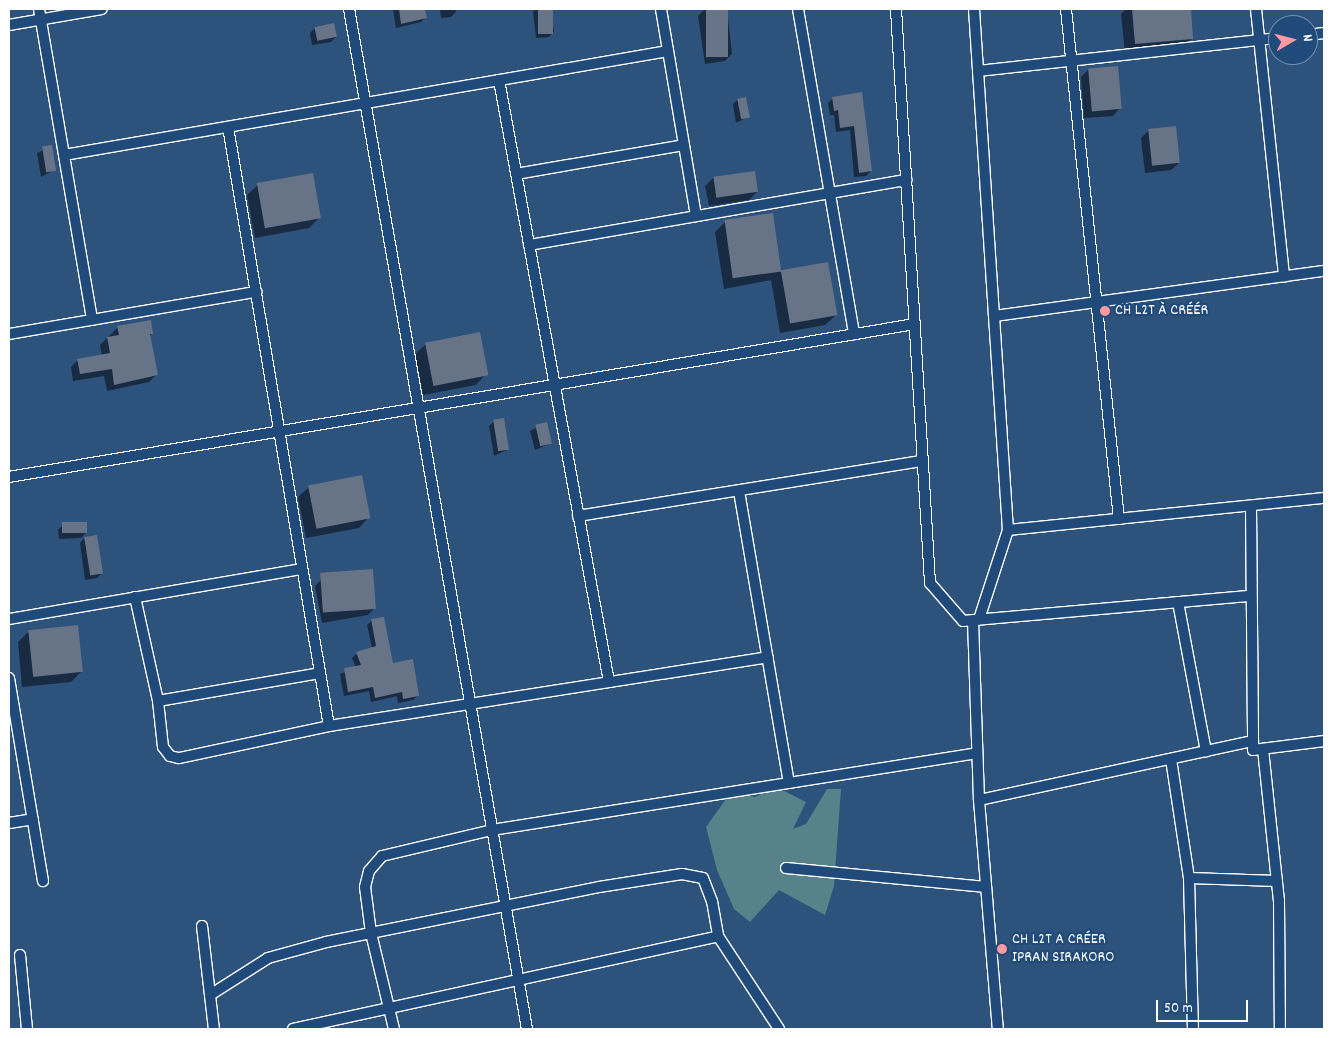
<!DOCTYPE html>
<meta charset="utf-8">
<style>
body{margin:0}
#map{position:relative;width:1333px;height:1038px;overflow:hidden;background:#2d527c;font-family:Dekko,sans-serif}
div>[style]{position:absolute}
.green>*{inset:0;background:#578289}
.shadow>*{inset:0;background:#0007}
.building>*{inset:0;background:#677386;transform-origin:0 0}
.roads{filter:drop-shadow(1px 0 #fff) drop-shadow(-1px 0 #fff) drop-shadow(0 1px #fff) drop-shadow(0 -1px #fff)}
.street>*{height:10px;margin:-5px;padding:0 5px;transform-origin:5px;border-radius:5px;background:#1f4a7a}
.dots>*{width:14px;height:14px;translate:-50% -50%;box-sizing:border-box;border:2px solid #1f4a7a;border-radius:50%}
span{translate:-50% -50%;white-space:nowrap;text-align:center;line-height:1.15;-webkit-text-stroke:4.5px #1f4a7a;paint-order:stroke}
.poi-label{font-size:16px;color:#fff}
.left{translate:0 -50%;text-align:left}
.frame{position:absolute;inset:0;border:10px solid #fff;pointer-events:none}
.north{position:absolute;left:1268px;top:15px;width:50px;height:50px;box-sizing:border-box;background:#1f4a7a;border:1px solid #7992af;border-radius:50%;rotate:82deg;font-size:14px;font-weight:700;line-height:20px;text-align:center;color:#fff}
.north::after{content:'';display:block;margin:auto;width:18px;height:22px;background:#ff9aa2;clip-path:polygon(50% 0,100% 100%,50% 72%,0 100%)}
.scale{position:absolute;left:1156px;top:1000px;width:92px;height:22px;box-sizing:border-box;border:2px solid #fff;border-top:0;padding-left:6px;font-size:15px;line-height:18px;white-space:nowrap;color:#fff;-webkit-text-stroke:4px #1f4a7a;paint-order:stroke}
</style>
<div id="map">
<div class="green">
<i style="clip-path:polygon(776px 787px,806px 802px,793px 829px,806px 824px,827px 789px,841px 789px,834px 886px,825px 915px,779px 890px,750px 922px,734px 909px,717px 870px,706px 827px,731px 792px,755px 797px)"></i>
</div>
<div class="shadow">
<i style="clip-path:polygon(393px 9px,424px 9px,426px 17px,421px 22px,396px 28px)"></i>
<i style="clip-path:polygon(440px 9px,455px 9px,456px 12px,451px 17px,441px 18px)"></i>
<i style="clip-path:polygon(536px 9px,551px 9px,554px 32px,549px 37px,536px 38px,533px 12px)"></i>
<i style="clip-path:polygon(705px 9px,727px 9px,732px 54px,725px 61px,705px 64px,698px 16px)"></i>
<i style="clip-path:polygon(1126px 9px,1189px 9px,1192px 39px,1182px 49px,1125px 54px,1121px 14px)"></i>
<i style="clip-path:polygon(315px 28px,336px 37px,331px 42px,312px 45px,310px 33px)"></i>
<i style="clip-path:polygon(1089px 69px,1120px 108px,1113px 116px,1084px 118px,1081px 77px)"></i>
<i style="clip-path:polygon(861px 94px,871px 171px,866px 176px,854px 177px,850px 130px,836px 132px,834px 115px,830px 115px,828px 103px,833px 98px)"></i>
<i style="clip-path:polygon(738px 99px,748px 117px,736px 123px,733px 104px)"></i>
<i style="clip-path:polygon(1149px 130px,1179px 163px,1171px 170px,1145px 173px,1141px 138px)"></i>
<i style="clip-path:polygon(51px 147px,54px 170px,41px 177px,37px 153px)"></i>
<i style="clip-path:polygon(754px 172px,757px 192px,749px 200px,709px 206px,705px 186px,713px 178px)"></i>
<i style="clip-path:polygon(258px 185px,320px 217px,309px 228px,255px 238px,247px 195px)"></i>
<i style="clip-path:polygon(772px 214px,780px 272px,827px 264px,836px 315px,825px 325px,780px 333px,771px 280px,724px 289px,715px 232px,726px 221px)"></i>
<i style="clip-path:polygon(118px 327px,152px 333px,149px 337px,156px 375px,149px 382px,107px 391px,104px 376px,73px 381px,71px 367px,78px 360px,102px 356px,100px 345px)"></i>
<i style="clip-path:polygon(426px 344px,486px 374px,476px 385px,423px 395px,415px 354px)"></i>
<i style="clip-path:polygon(494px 421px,507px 450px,494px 456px,489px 426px)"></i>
<i style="clip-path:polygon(546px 423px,551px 443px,535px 450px,530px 431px)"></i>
<i style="clip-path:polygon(309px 487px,369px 517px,359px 528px,306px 538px,298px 497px)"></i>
<i style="clip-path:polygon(63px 525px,86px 533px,81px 538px,59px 539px,58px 530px)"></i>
<i style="clip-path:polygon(84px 538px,102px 573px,97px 578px,85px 580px,80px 543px)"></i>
<i style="clip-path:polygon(322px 579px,375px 608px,368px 615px,322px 623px,315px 586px)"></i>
<i style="clip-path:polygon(372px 620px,392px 664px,418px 696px,413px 700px,398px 703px,397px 696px,371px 702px,369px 691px,344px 696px,340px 674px,356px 668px,352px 658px,357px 653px,372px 648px,367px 625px)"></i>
<i style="clip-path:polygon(28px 632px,81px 672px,71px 682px,22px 687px,18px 642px)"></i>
</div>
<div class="building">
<i style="clip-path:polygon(399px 9px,425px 9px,427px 18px,401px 24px)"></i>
<i style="left:538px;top:9px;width:15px;height:25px"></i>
<i style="left:706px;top:9px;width:22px;height:48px"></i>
<i style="clip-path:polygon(1132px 9px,1191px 9px,1193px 39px,1135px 44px)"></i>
<i style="left:334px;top:23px;width:14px;height:20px;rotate:78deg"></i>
<i style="left:1118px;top:66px;width:43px;height:30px;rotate:85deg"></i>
<i style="clip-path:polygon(862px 92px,872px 171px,859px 173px,854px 126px,840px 128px,838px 110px,834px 111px,832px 97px)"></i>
<i style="left:746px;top:97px;width:21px;height:9px;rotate:79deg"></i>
<i style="left:1176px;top:126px;width:37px;height:28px;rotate:84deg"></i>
<i style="left:52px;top:145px;width:26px;height:10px;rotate:81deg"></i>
<i style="left:755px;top:171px;width:21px;height:42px;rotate:82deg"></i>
<i style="left:313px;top:173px;width:46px;height:57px;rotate:80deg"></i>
<i style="left:773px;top:213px;width:59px;height:49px;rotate:82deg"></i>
<i style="left:828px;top:262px;width:54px;height:48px;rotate:80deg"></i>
<i style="clip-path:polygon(151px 320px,153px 334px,150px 334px,158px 375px,114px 385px,112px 369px,80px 374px,77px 359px,110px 353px,107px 337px,119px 335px,117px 326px)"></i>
<i style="left:480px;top:332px;width:44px;height:56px;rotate:79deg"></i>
<i style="left:504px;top:418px;width:32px;height:11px;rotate:81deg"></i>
<i style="left:547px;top:422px;width:22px;height:12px;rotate:77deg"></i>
<i style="left:362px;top:475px;width:44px;height:55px;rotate:79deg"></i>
<i style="left:87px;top:522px;width:11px;height:25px;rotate:90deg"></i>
<i style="left:97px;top:535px;width:39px;height:13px;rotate:81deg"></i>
<i style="left:373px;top:569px;width:40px;height:53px;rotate:86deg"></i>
<i style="clip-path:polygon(384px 617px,393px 663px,413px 659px,419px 696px,403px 699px,402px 692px,375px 698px,373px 687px,348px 692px,344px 668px,361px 665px,356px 652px,376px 646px,371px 619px)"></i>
<i style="left:78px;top:625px;width:47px;height:50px;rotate:84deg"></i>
</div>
<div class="roads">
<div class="street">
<i style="left:39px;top:9px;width:315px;rotate:80.3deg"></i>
<i style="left:349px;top:9px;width:1035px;rotate:80.1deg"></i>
<i style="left:661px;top:9px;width:210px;rotate:80.4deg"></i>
<i style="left:798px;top:9px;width:330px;rotate:80.2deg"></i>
<i style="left:896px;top:9px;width:575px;rotate:86.61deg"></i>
<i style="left:930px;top:583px;width:50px;rotate:49deg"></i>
<i style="left:963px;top:621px;width:289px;rotate:-5deg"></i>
<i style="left:974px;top:9px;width:522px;rotate:86.27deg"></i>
<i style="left:1008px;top:530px;width:94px;rotate:108deg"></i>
<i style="left:1066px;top:9px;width:513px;rotate:84.07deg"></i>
<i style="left:1256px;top:9px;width:269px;rotate:84deg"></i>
<i style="left:9px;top:25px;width:94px;rotate:-9.8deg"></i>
<i style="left:1308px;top:35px;width:16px;rotate:-7deg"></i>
<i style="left:978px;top:71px;width:302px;rotate:-6.3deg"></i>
<i style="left:499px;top:80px;width:612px;rotate:79.64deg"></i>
<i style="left:228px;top:127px;width:607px;rotate:80.43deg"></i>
<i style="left:64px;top:155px;width:613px;rotate:-9.77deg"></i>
<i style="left:516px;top:174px;width:170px;rotate:-9.8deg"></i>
<i style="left:529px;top:245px;width:383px;rotate:-9.8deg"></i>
<i style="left:994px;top:316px;width:333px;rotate:-7.8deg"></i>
<i style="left:9px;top:334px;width:251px;rotate:-9.7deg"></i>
<i style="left:9px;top:477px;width:919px;rotate:-9.59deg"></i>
<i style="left:739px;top:491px;width:296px;rotate:80.3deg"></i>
<i style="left:1251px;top:506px;width:244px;rotate:89.5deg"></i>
<i style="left:1253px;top:750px;width:72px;rotate:-7.2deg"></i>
<i style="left:578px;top:516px;width:349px;rotate:-9.1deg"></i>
<i style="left:1008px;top:530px;width:318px;rotate:-5.8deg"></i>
<i style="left:135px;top:597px;width:107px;rotate:77.5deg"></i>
<i style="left:158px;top:701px;width:46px;rotate:83.8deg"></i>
<i style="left:163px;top:747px;width:11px;rotate:52deg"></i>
<i style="left:170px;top:756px;width:9px;rotate:13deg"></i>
<i style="left:179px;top:758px;width:153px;rotate:-12deg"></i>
<i style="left:329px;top:726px;width:444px;rotate:-8.9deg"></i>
<i style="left:1178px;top:602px;width:152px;rotate:79.4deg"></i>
<i style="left:9px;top:619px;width:297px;rotate:-9.7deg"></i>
<i style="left:973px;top:620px;width:180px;rotate:88.1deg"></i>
<i style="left:979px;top:800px;width:230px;rotate:85.3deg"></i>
<i style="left:9px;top:678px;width:206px;rotate:80.5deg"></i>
<i style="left:158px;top:701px;width:164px;rotate:-9.8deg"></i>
<i style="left:1263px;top:749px;width:152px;rotate:84deg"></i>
<i style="left:1279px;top:900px;width:129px;rotate:89.6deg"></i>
<i style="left:1171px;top:759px;width:120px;rotate:81.4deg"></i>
<i style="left:1189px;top:878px;width:151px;rotate:88.5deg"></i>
<i style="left:979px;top:800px;width:280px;rotate:-12.2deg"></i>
<i style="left:9px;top:823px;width:24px;rotate:-9deg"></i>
<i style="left:786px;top:868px;width:201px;rotate:5.4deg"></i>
<i style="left:1189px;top:878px;width:88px;rotate:2deg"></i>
<i style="left:202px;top:926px;width:104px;rotate:83.4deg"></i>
<i style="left:20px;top:955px;width:74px;rotate:84.6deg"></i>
<i style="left:210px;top:995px;width:69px;rotate:-32.5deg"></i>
<i style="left:268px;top:958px;width:60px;rotate:-15.4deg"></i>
<i style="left:326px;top:942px;width:278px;rotate:-11.4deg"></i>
<i style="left:599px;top:887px;width:84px;rotate:-8.9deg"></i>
<i style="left:682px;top:874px;width:21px;rotate:11deg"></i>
<i style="left:703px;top:878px;width:25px;rotate:69deg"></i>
<i style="left:712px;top:901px;width:36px;rotate:80deg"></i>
<i style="left:718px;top:936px;width:111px;rotate:56.7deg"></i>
<i style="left:293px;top:1029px;width:435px;rotate:-12.3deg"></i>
<i style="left:394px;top:1029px;width:99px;rotate:-103.5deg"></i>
<i style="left:371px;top:933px;width:46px;rotate:-97.4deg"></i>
<i style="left:365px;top:887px;width:16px;rotate:-76deg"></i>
<i style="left:369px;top:871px;width:20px;rotate:-49deg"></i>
<i style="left:382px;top:856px;width:113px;rotate:-13.3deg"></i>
<i style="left:492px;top:830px;width:491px;rotate:-9deg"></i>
</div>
</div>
<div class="dots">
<i style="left:1105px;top:311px;background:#ff9aa2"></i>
<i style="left:1002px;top:949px;background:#ff9aa2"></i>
</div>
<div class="poi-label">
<span class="left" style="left:1115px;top:311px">CH L2T À CRÉÉR</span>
<span class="left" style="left:1012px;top:949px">CH L2T A CRÉER<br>IPRAN SIRAKORO</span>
</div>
<div class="frame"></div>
<div class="north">N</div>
<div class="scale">50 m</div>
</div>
